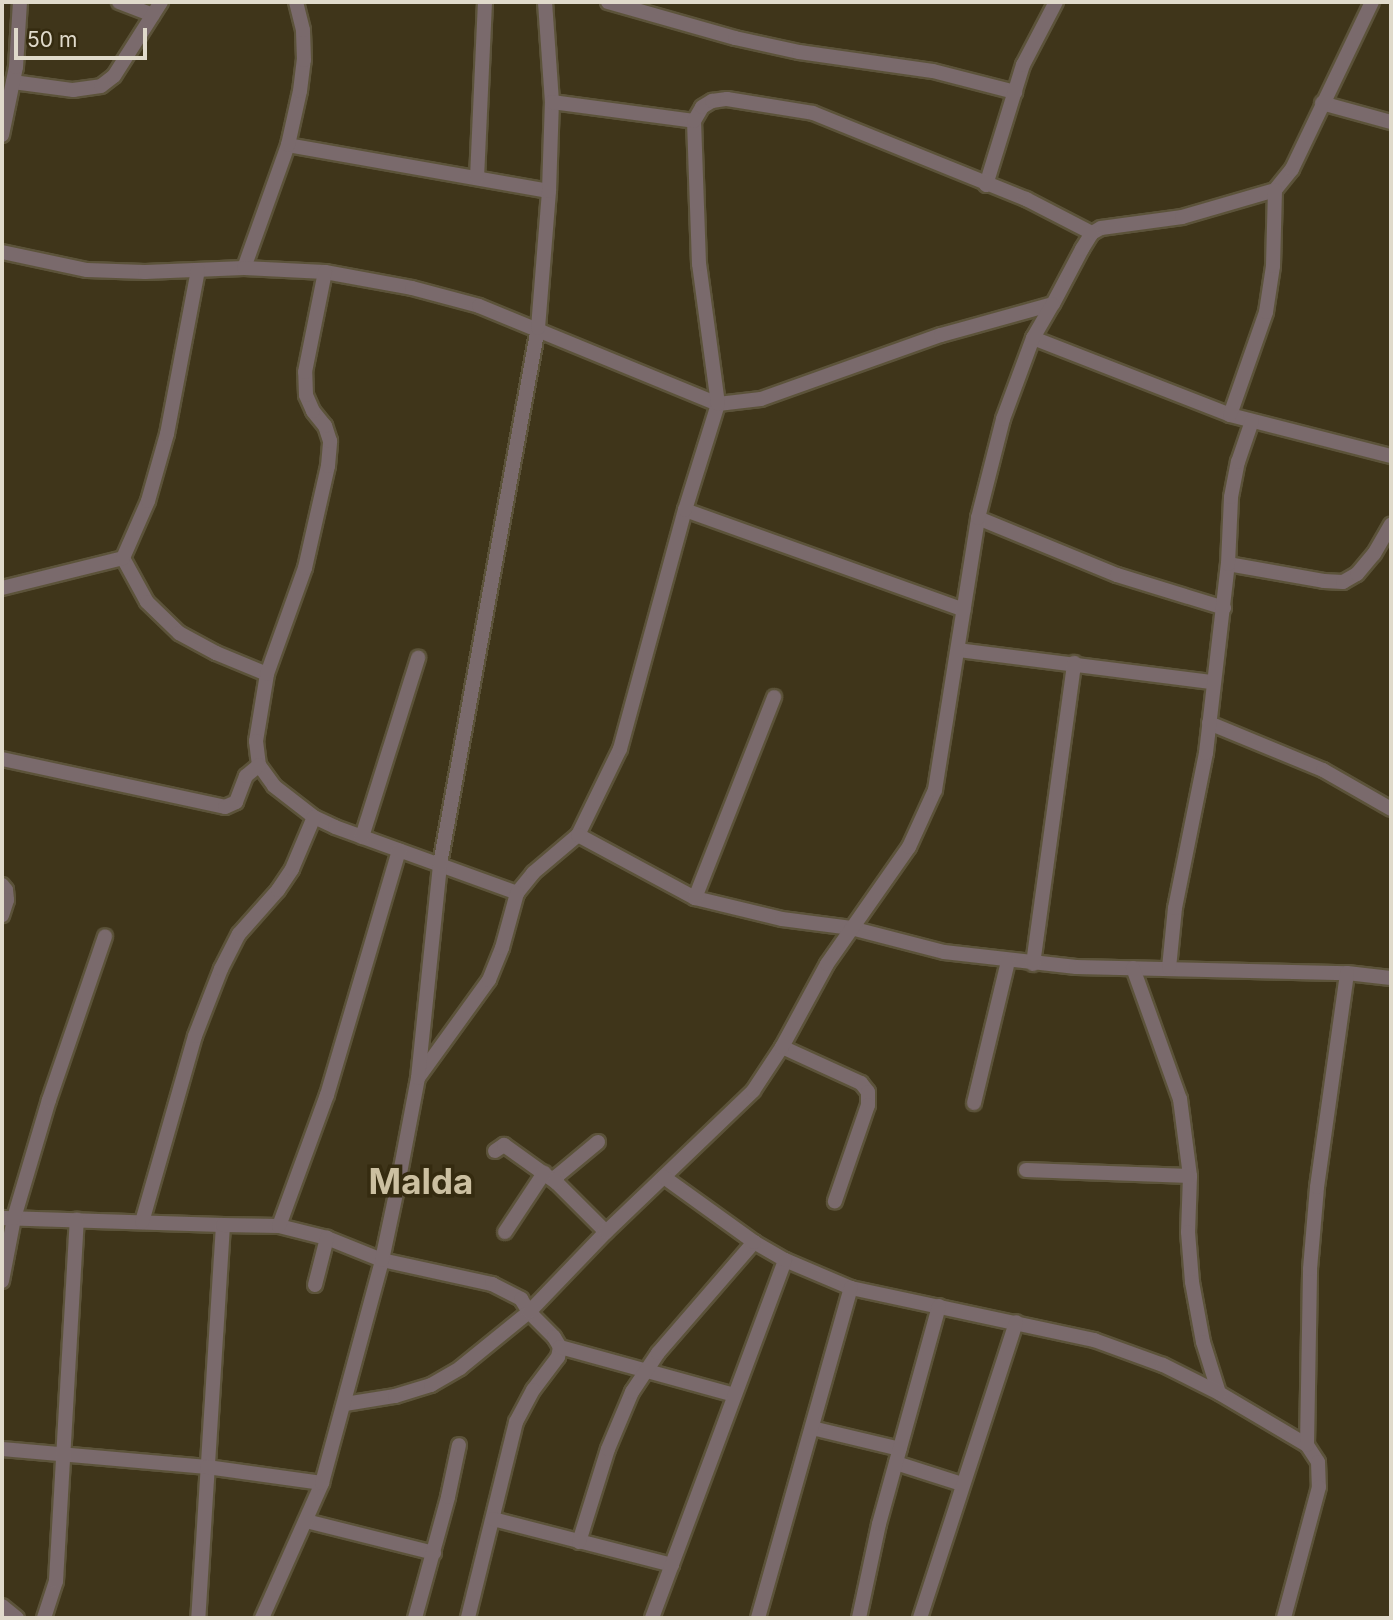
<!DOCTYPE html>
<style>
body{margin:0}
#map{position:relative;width:1393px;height:1620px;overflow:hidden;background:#3f351a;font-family:Inter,sans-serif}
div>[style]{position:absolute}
.roads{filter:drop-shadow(2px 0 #5c533a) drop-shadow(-2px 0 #5c533a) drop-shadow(0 2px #5c533a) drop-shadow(0 -2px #5c533a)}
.street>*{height:14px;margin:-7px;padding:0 7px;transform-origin:7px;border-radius:7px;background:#7a6a6c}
span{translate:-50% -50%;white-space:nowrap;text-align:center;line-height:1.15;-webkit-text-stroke:7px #352b10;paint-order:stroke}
.town-label{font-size:35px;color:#ccc0a1;font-weight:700}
.frame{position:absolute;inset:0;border:4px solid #e0dacb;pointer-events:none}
.scale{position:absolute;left:14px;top:28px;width:133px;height:32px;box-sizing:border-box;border:4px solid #e0dacb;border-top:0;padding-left:9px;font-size:21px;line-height:24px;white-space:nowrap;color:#e0dacb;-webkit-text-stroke:5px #352b10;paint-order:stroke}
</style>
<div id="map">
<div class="roads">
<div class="street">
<i style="left:119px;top:2px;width:36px;rotate:21deg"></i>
<i style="left:545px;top:2px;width:100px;rotate:86deg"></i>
<i style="left:608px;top:2px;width:132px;rotate:15.8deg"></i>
<i style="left:735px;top:38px;width:66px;rotate:12.3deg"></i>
<i style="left:799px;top:52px;width:135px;rotate:8.1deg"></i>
<i style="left:933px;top:71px;width:85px;rotate:14.4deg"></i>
<i style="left:13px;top:82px;width:61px;rotate:7.6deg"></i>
<i style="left:73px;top:90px;width:28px;rotate:-8deg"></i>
<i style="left:101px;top:86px;width:16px;rotate:-38deg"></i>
<i style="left:114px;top:76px;width:88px;rotate:-57.6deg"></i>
<i style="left:1322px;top:103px;width:72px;rotate:15.4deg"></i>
<i style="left:2px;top:135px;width:69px;rotate:-78.4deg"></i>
<i style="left:16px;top:67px;width:65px;rotate:-86.5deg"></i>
<i style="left:288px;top:145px;width:265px;rotate:10deg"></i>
<i style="left:477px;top:178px;width:176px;rotate:-87.4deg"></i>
<i style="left:986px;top:185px;width:126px;rotate:-72.9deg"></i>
<i style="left:1023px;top:65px;width:71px;rotate:-62.4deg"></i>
<i style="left:2px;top:252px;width:87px;rotate:12deg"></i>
<i style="left:87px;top:270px;width:58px;rotate:2deg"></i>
<i style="left:145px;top:272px;width:99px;rotate:-2.3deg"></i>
<i style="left:244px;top:268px;width:131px;rotate:-70.3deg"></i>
<i style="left:288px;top:145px;width:55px;rotate:-77.5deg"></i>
<i style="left:300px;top:91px;width:31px;rotate:-83deg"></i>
<i style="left:304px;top:60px;width:30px;rotate:-92deg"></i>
<i style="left:303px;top:30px;width:29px;rotate:-104deg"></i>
<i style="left:244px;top:268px;width:81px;rotate:2.8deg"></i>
<i style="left:325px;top:272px;width:88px;rotate:10.4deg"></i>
<i style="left:412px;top:288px;width:69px;rotate:15deg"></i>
<i style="left:479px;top:306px;width:258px;rotate:22.3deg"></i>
<i style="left:718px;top:404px;width:43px;rotate:-6.6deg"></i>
<i style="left:761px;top:399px;width:191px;rotate:-19.6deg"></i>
<i style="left:941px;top:335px;width:116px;rotate:-15.5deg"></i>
<i style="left:1053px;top:304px;width:62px;rotate:-62.2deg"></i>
<i style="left:1082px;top:249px;width:19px;rotate:-58deg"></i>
<i style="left:1092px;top:233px;width:10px;rotate:-29deg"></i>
<i style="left:1101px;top:228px;width:82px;rotate:-7.7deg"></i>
<i style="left:1182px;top:217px;width:97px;rotate:-16.2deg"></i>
<i style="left:1275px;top:190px;width:27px;rotate:-51deg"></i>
<i style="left:1292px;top:169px;width:185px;rotate:-64.4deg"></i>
<i style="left:1033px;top:338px;width:212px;rotate:21.3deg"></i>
<i style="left:1230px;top:415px;width:166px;rotate:14.3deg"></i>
<i style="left:1230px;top:415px;width:109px;rotate:-70.7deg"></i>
<i style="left:1266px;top:312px;width:47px;rotate:-81.3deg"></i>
<i style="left:1273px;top:266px;width:76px;rotate:-88.5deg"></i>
<i style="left:685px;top:510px;width:296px;rotate:19.7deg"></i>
<i style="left:978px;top:518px;width:150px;rotate:22.3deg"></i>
<i style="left:1117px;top:575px;width:112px;rotate:17.1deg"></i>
<i style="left:123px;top:558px;width:50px;rotate:61.4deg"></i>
<i style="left:147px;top:602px;width:45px;rotate:44.1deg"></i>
<i style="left:179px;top:633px;width:42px;rotate:28.4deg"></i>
<i style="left:216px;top:653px;width:55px;rotate:22.4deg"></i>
<i style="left:267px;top:674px;width:68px;rotate:99.3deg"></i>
<i style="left:256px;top:741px;width:24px;rotate:83deg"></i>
<i style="left:259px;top:765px;width:26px;rotate:54deg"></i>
<i style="left:274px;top:786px;width:51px;rotate:37.8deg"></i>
<i style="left:314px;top:817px;width:23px;rotate:25deg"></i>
<i style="left:335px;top:827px;width:194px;rotate:19.9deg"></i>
<i style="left:517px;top:893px;width:26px;rotate:-51deg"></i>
<i style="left:533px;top:873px;width:59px;rotate:-40.2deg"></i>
<i style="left:578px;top:835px;width:96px;rotate:-64deg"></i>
<i style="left:620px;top:749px;width:248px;rotate:-74.8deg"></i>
<i style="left:685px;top:510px;width:111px;rotate:-72.7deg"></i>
<i style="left:718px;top:404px;width:141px;rotate:-97.7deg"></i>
<i style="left:699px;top:264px;width:143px;rotate:-92deg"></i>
<i style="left:1228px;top:564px;width:97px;rotate:10deg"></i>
<i style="left:1324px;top:581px;width:19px;rotate:3deg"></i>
<i style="left:1343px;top:582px;width:16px;rotate:-30deg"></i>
<i style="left:1357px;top:574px;width:26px;rotate:-50deg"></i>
<i style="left:1374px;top:554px;width:34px;rotate:-60deg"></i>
<i style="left:2px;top:588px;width:125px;rotate:-13.9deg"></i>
<i style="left:123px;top:558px;width:62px;rotate:-66.3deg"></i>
<i style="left:148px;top:501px;width:70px;rotate:-74.2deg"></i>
<i style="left:167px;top:434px;width:167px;rotate:-79.3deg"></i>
<i style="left:958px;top:650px;width:256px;rotate:7.2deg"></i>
<i style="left:267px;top:674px;width:113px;rotate:-70.3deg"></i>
<i style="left:305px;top:568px;width:105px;rotate:-77.3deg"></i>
<i style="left:328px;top:466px;width:25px;rotate:-85deg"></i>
<i style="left:330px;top:441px;width:16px;rotate:-108deg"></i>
<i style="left:325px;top:426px;width:19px;rotate:-129deg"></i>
<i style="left:313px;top:411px;width:17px;rotate:-114deg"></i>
<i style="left:306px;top:395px;width:23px;rotate:-92deg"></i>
<i style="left:305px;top:372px;width:102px;rotate:-78.7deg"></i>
<i style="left:1209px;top:723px;width:123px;rotate:22.4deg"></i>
<i style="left:1323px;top:770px;width:78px;rotate:29.8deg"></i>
<i style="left:2px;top:759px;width:228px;rotate:12.1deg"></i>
<i style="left:225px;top:807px;width:12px;rotate:-24deg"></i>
<i style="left:236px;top:802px;width:28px;rotate:-69deg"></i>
<i style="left:246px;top:776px;width:17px;rotate:-40deg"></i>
<i style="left:578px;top:835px;width:133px;rotate:28.3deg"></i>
<i style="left:695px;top:898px;width:89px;rotate:13.6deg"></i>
<i style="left:782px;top:919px;width:70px;rotate:7.4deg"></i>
<i style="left:851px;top:928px;width:96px;rotate:14.5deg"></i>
<i style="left:944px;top:952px;width:133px;rotate:6.5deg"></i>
<i style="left:1076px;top:967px;width:271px;rotate:1.3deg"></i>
<i style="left:1347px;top:973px;width:44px;rotate:6.5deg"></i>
<i style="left:362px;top:837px;width:188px;rotate:-72.6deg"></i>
<i style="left:2px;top:885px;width:6px;rotate:51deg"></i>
<i style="left:6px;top:890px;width:10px;rotate:84deg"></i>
<i style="left:7px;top:900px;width:16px;rotate:108deg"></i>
<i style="left:695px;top:898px;width:216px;rotate:-68.5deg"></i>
<i style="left:1033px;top:964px;width:304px;rotate:-82.2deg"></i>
<i style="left:1133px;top:968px;width:139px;rotate:70.3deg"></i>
<i style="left:1180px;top:1099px;width:78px;rotate:82.6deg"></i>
<i style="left:1190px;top:1176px;width:56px;rotate:92deg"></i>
<i style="left:1188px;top:1232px;width:50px;rotate:85.4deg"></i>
<i style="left:1192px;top:1282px;width:61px;rotate:79.6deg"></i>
<i style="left:1203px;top:1342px;width:53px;rotate:72.6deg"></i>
<i style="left:1219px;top:1393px;width:102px;rotate:30.6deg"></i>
<i style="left:1307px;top:1445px;width:20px;rotate:57deg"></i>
<i style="left:1318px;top:1462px;width:25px;rotate:88deg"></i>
<i style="left:1319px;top:1487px;width:136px;rotate:105deg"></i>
<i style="left:1169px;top:968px;width:60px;rotate:-84.3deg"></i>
<i style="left:1175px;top:908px;width:158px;rotate:-78.7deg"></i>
<i style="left:1206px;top:753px;width:190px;rotate:-83.4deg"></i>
<i style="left:1228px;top:564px;width:67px;rotate:-87.4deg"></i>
<i style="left:1231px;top:497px;width:36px;rotate:-79deg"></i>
<i style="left:1238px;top:462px;width:43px;rotate:-71.1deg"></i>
<i style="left:782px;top:1047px;width:87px;rotate:24.5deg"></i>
<i style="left:861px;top:1083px;width:11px;rotate:52deg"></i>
<i style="left:868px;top:1092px;width:13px;rotate:90deg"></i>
<i style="left:868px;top:1105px;width:102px;rotate:109deg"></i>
<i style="left:418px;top:1078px;width:121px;rotate:-54.1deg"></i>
<i style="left:489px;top:980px;width:35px;rotate:-68deg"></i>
<i style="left:502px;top:948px;width:57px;rotate:-74.7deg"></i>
<i style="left:974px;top:1103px;width:146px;rotate:-76.5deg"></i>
<i style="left:598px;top:1142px;width:53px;rotate:140.3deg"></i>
<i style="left:557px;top:1176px;width:7px;rotate:90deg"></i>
<i style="left:557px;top:1183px;width:69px;rotate:45deg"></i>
<i style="left:495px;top:1151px;width:11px;rotate:-34deg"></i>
<i style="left:504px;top:1145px;width:65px;rotate:35.6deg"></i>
<i style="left:1026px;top:1170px;width:164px;rotate:2.1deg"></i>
<i style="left:2px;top:1218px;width:221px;rotate:1.8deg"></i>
<i style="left:223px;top:1225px;width:394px;rotate:93.6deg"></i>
<i style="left:142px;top:1222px;width:193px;rotate:-74.1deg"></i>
<i style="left:195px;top:1036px;width:72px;rotate:-68.8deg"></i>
<i style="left:221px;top:969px;width:39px;rotate:-63deg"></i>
<i style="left:239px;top:934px;width:59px;rotate:-48.4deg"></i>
<i style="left:278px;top:890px;width:25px;rotate:-56deg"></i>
<i style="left:292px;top:869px;width:56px;rotate:-67.1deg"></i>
<i style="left:223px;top:1225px;width:56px;rotate:1deg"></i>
<i style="left:279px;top:1226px;width:49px;rotate:14deg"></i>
<i style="left:327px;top:1238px;width:59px;rotate:21.8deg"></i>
<i style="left:382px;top:1260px;width:113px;rotate:12.3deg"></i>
<i style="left:492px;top:1284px;width:33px;rotate:27deg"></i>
<i style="left:521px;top:1299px;width:15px;rotate:58deg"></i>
<i style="left:529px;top:1312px;width:35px;rotate:45deg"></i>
<i style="left:554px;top:1337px;width:12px;rotate:59deg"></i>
<i style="left:560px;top:1347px;width:10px;rotate:101deg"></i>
<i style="left:558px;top:1357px;width:41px;rotate:127.1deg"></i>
<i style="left:533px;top:1390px;width:36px;rotate:118deg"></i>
<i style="left:516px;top:1422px;width:202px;rotate:103.8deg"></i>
<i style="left:279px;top:1226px;width:140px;rotate:-69.9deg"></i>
<i style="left:327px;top:1095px;width:255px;rotate:-73.6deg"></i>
<i style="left:505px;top:1232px;width:71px;rotate:-56.5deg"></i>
<i style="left:785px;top:1260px;width:72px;rotate:23deg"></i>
<i style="left:851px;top:1288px;width:249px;rotate:12.1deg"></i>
<i style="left:1094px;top:1340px;width:73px;rotate:19.9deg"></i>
<i style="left:1163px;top:1365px;width:63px;rotate:26.6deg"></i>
<i style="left:2px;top:1281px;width:64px;rotate:-79.2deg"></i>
<i style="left:14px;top:1218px;width:123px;rotate:-73.5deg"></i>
<i style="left:49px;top:1100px;width:173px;rotate:-71.1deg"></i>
<i style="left:315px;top:1285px;width:49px;rotate:-75.7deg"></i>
<i style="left:560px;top:1347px;width:180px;rotate:15.4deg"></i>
<i style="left:345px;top:1404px;width:51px;rotate:-9.1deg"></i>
<i style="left:395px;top:1396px;width:38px;rotate:-17deg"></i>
<i style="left:431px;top:1385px;width:34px;rotate:-30deg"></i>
<i style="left:460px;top:1368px;width:89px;rotate:-39.1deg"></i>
<i style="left:529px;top:1312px;width:111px;rotate:-46.1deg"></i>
<i style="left:606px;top:1232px;width:204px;rotate:-43.8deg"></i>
<i style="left:753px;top:1091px;width:53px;rotate:-56.6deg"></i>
<i style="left:782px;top:1047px;width:94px;rotate:-61.5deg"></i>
<i style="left:827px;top:964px;width:143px;rotate:-55deg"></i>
<i style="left:909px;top:847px;width:63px;rotate:-65.5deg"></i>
<i style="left:935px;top:790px;width:275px;rotate:-81deg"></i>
<i style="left:978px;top:518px;width:102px;rotate:-75.8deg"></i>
<i style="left:1003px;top:419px;width:86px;rotate:-69.7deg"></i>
<i style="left:1033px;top:338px;width:39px;rotate:-60deg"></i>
<i style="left:812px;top:1428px;width:90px;rotate:13.4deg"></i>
<i style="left:1307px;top:1445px;width:176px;rotate:-89deg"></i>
<i style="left:1310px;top:1269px;width:82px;rotate:-85.1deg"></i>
<i style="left:1317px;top:1187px;width:216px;rotate:-82deg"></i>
<i style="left:2px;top:1449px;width:206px;rotate:5deg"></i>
<i style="left:207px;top:1467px;width:116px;rotate:7.9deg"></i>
<i style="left:896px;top:1463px;width:69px;rotate:17.7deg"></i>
<i style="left:493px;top:1519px;width:185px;rotate:14.4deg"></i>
<i style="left:306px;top:1521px;width:132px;rotate:14deg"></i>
<i style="left:579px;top:1542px;width:97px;rotate:-72.7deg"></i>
<i style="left:608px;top:1449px;width:62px;rotate:-67.2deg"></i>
<i style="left:632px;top:1392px;width:47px;rotate:-56.3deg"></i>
<i style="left:658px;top:1353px;width:147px;rotate:-49.1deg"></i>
<i style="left:2px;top:1606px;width:19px;rotate:39deg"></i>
<i style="left:44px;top:1618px;width:39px;rotate:-72deg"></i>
<i style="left:56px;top:1581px;width:362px;rotate:-86.7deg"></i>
<i style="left:262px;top:1618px;width:148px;rotate:-66deg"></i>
<i style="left:322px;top:1483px;width:231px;rotate:-74.9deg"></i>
<i style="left:382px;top:1260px;width:73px;rotate:-78.1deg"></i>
<i style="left:397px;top:1189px;width:113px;rotate:-79.3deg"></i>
<i style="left:418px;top:1078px;width:215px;rotate:-84.1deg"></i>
<i style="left:440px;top:864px;width:545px;rotate:-79.64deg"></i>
<i style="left:538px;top:328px;width:137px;rotate:-85.4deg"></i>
<i style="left:549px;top:191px;width:89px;rotate:-88.1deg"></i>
<i style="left:552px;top:102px;width:143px;rotate:7.6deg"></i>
<i style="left:694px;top:121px;width:16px;rotate:-60deg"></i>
<i style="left:702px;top:107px;width:12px;rotate:-31deg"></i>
<i style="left:712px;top:101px;width:15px;rotate:-8deg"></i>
<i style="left:727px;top:99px;width:87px;rotate:9.2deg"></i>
<i style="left:813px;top:113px;width:230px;rotate:22deg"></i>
<i style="left:1026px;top:199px;width:74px;rotate:27.3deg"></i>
<i style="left:415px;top:1618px;width:125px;rotate:-74.7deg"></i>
<i style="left:448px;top:1497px;width:53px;rotate:-78.1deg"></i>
<i style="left:652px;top:1618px;width:382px;rotate:-69.6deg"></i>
<i style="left:785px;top:1260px;width:36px;rotate:-150deg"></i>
<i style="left:754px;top:1242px;width:111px;rotate:-144.2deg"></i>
<i style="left:758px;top:1618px;width:343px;rotate:-74.3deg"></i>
<i style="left:859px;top:1618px;width:96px;rotate:-78deg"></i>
<i style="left:879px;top:1524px;width:226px;rotate:-74.6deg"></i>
<i style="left:920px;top:1618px;width:311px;rotate:-72deg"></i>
</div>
</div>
<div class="town-label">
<span style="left:421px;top:1181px">Malda</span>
</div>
<div class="frame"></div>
<div class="scale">50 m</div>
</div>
